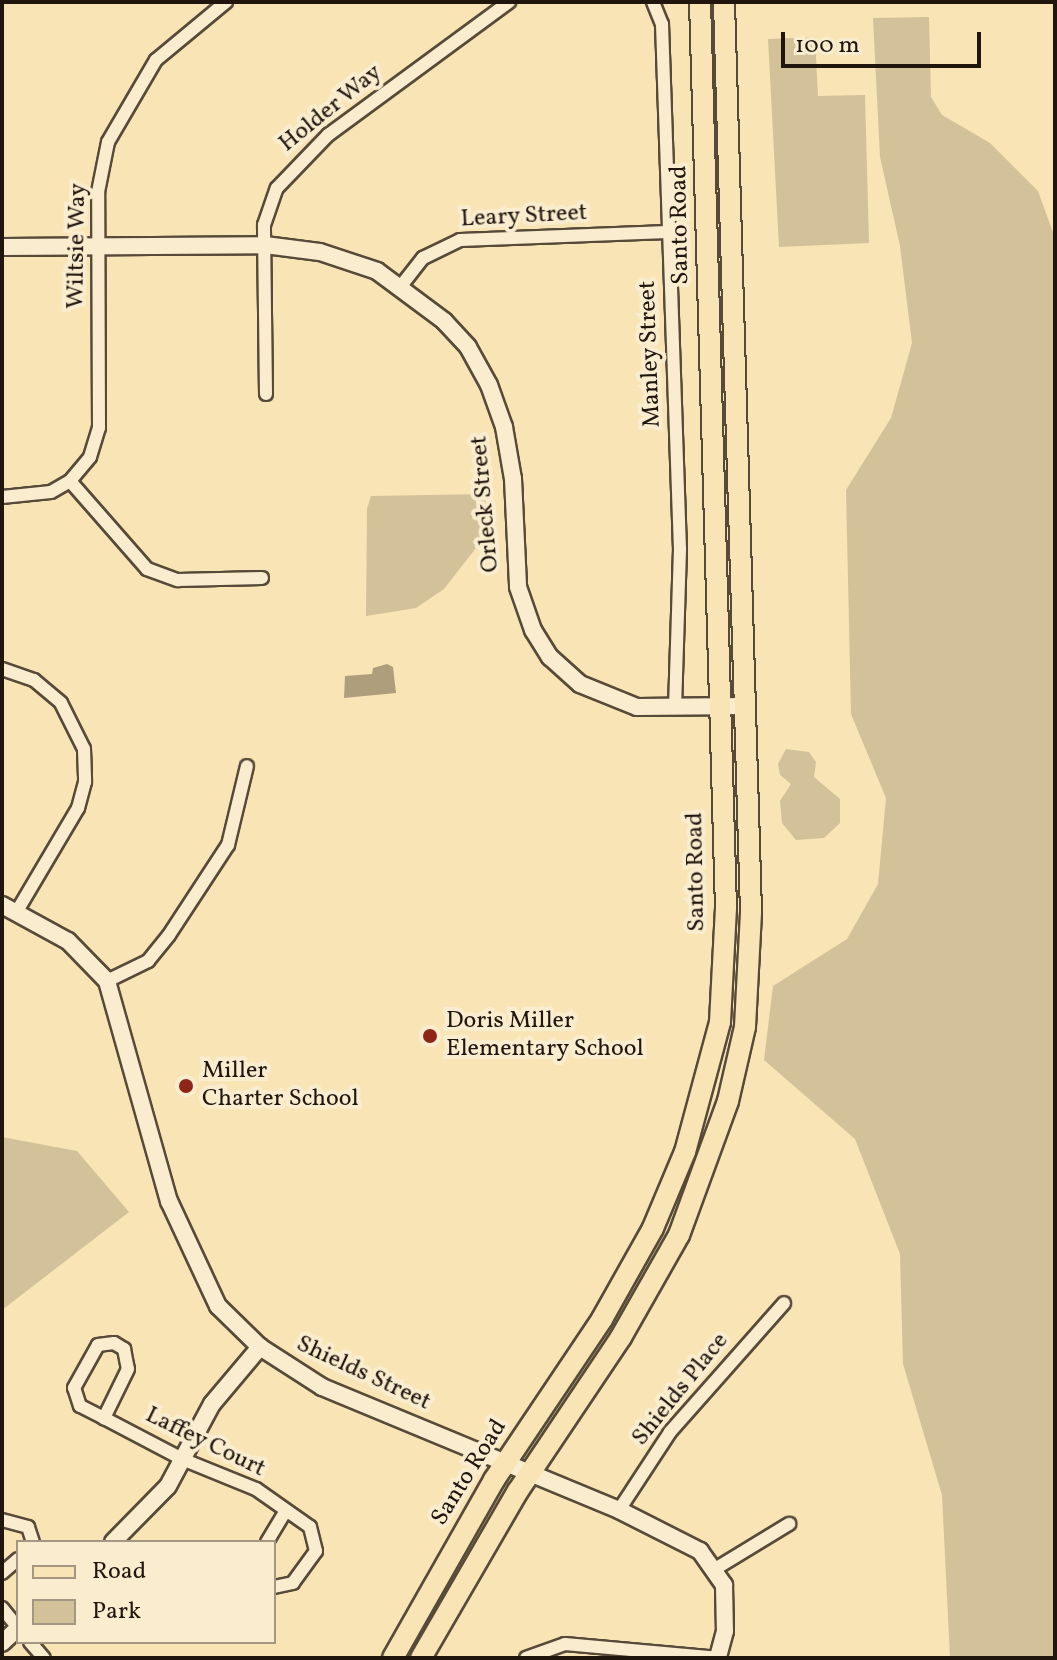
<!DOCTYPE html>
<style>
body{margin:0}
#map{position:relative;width:1057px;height:1660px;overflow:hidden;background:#f8e4b5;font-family:Vollkorn,serif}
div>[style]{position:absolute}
.green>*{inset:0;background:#d3c199}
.water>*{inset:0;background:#af9e7c}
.roads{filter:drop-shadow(2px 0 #574a38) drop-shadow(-2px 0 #574a38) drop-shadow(0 2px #574a38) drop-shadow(0 -2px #574a38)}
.minor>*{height:12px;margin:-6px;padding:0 6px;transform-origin:6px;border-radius:6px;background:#faedcf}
.tertiary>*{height:16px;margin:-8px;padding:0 8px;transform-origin:8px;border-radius:8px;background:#faedcf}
.primary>*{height:20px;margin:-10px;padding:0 10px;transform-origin:10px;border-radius:10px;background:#f8e4b5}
.dots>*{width:22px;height:22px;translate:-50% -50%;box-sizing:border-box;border:4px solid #faedcf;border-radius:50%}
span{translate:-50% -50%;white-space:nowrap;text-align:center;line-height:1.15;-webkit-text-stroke:8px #faedcf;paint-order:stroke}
.street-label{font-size:24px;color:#21160e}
.poi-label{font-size:24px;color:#21160e}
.left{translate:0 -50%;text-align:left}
.frame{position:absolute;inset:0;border:4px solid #21160e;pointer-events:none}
.legend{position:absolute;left:16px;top:1540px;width:260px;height:104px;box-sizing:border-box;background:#faedcf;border:2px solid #a39782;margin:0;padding:10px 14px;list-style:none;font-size:24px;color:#21160e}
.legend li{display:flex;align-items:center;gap:16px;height:40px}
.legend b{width:40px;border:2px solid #a39782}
.scale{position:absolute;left:781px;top:32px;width:200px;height:36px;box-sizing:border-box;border:4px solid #21160e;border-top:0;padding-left:10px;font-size:24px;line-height:28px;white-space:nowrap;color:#21160e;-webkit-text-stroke:6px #faedcf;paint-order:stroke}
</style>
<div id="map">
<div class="green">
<i style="clip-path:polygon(929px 17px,931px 97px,942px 115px,990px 143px,1038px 191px,1055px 238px,1055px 1658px,950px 1658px,942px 1495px,903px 1364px,900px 1254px,855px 1139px,764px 1060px,773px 986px,847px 939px,878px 884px,886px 798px,851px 714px,846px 490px,891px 418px,912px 343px,900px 246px,880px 157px,873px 18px)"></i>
<i style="clip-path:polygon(815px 37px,818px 96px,865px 95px,869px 243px,779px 247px,768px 39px)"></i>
<i style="clip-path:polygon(487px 494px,479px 544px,444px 589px,416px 608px,366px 616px,367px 509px,371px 496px)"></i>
<i style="clip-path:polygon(786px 749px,809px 752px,816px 762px,814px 777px,840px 799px,840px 823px,824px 838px,796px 840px,782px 823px,780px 801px,791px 784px,780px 775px,778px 764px)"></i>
<i style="clip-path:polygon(2px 1137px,77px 1151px,129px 1212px,2px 1310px)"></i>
</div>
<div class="water">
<i style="clip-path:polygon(387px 664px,393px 667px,396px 693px,344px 698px,345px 676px,372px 674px,373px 668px)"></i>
</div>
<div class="roads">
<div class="minor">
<i style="left:653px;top:2px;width:24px;rotate:68deg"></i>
<i style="left:662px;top:24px;width:525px;rotate:88.04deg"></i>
<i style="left:680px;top:549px;width:158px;rotate:91.8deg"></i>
<i style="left:401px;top:286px;width:36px;rotate:-52deg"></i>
<i style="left:423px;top:258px;width:41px;rotate:-25.9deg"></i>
<i style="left:460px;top:240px;width:208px;rotate:-2.2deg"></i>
<i style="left:266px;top:394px;width:169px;rotate:-90.7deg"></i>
<i style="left:264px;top:225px;width:39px;rotate:-71deg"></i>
<i style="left:277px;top:188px;width:74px;rotate:-46.1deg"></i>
<i style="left:328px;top:135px;width:225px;rotate:-36.3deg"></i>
<i style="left:70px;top:481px;width:117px;rotate:48.8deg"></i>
<i style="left:147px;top:569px;width:33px;rotate:20deg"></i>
<i style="left:178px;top:580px;width:84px;rotate:-1.4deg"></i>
<i style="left:2px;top:497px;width:49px;rotate:-5.8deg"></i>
<i style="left:51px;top:492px;width:22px;rotate:-30deg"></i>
<i style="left:70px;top:481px;width:31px;rotate:-50deg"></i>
<i style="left:90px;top:457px;width:30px;rotate:-73deg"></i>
<i style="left:99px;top:428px;width:236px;rotate:-90.2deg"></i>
<i style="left:98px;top:192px;width:51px;rotate:-78.7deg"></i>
<i style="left:108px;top:142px;width:95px;rotate:-59.7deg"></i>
<i style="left:156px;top:60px;width:91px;rotate:-39.6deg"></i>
<i style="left:2px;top:669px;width:34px;rotate:19deg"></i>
<i style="left:34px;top:680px;width:35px;rotate:40deg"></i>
<i style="left:61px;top:703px;width:51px;rotate:63.4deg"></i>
<i style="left:84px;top:749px;width:33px;rotate:88deg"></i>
<i style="left:85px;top:782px;width:27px;rotate:105deg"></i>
<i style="left:78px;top:808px;width:122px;rotate:120.6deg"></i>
<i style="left:107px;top:981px;width:46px;rotate:-26deg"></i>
<i style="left:148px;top:961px;width:33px;rotate:-51deg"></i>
<i style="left:169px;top:935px;width:108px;rotate:-56.8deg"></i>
<i style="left:228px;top:845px;width:81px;rotate:-76.5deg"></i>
<i style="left:114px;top:1343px;width:12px;rotate:31deg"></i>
<i style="left:124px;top:1349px;width:20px;rotate:79deg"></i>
<i style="left:128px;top:1369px;width:55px;rotate:116.1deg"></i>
<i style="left:104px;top:1418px;width:27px;rotate:-153deg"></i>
<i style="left:80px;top:1406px;width:19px;rotate:-108deg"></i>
<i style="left:74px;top:1388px;width:49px;rotate:-60.8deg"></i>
<i style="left:98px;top:1345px;width:16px;rotate:-7deg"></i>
<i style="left:104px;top:1418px;width:88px;rotate:27.7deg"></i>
<i style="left:182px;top:1459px;width:80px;rotate:22.1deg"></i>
<i style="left:256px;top:1489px;width:66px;rotate:35.1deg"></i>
<i style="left:310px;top:1527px;width:25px;rotate:76deg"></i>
<i style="left:316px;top:1551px;width:39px;rotate:126deg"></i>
<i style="left:293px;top:1583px;width:19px;rotate:168deg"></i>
<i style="left:619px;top:1510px;width:93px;rotate:-56.8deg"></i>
<i style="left:670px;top:1432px;width:172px;rotate:-48.5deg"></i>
<i style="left:2px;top:1520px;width:27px;rotate:15deg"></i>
<i style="left:28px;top:1527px;width:16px;rotate:72deg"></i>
<i style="left:267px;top:1542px;width:35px;rotate:-59deg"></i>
<i style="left:715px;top:1569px;width:87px;rotate:-31.3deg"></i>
<i style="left:2px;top:1573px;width:21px;rotate:-41deg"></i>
<i style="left:2px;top:1608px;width:26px;rotate:51deg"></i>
<i style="left:30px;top:1642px;width:21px;rotate:49deg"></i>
<i style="left:526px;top:1658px;width:41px;rotate:-19.7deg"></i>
<i style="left:565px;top:1644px;width:155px;rotate:5.2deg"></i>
</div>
<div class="tertiary">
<i style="left:2px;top:247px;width:263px;rotate:-0.4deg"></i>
<i style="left:265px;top:245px;width:55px;rotate:7.3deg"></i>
<i style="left:320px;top:252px;width:60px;rotate:18.4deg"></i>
<i style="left:377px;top:271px;width:84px;rotate:36.7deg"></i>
<i style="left:444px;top:321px;width:35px;rotate:47deg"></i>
<i style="left:468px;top:347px;width:43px;rotate:61.1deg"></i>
<i style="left:489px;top:385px;width:45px;rotate:70.3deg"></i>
<i style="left:504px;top:427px;width:53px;rotate:80.2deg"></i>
<i style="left:513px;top:479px;width:108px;rotate:87.3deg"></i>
<i style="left:518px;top:587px;width:46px;rotate:70.8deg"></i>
<i style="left:533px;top:630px;width:32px;rotate:58deg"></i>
<i style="left:550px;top:657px;width:40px;rotate:42deg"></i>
<i style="left:580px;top:684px;width:61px;rotate:22deg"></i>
<i style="left:637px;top:707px;width:108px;rotate:-0.5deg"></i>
<i style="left:2px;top:905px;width:75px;rotate:28.6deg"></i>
<i style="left:68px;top:941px;width:56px;rotate:45.7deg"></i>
<i style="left:107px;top:981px;width:229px;rotate:74.3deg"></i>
<i style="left:169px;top:1201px;width:116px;rotate:65deg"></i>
<i style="left:218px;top:1306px;width:59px;rotate:44.3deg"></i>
<i style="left:260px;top:1347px;width:74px;rotate:32.8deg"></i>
<i style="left:322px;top:1387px;width:321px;rotate:22.5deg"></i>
<i style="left:619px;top:1510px;width:91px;rotate:26.8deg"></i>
<i style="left:700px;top:1551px;width:42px;rotate:54.8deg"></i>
<i style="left:724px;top:1585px;width:46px;rotate:88.8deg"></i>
<i style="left:725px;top:1631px;width:28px;rotate:105deg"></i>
<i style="left:113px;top:1542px;width:78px;rotate:-45.5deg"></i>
<i style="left:168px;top:1486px;width:93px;rotate:-61.8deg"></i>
<i style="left:212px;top:1404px;width:75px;rotate:-49.9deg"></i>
<i style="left:2px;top:1643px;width:22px;rotate:-43deg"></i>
</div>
<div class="primary">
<i style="left:393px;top:1658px;width:205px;rotate:-60.4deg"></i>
<i style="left:494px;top:1480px;width:194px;rotate:-56.1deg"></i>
<i style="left:602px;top:1319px;width:104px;rotate:-60.7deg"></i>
<i style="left:653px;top:1228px;width:82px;rotate:-67.2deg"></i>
<i style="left:685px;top:1152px;width:135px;rotate:-74.9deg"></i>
<i style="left:720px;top:1022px;width:113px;rotate:-87deg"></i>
<i style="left:726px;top:909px;width:907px;rotate:-91.64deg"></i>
<i style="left:421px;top:1658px;width:193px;rotate:-59.9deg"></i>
<i style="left:518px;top:1491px;width:185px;rotate:-56.2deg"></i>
<i style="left:621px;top:1337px;width:117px;rotate:-60.4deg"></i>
<i style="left:679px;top:1235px;width:143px;rotate:-69.9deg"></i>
<i style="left:728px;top:1101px;width:76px;rotate:-77.1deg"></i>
<i style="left:745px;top:1027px;width:115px;rotate:-87deg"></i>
<i style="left:751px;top:912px;width:910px;rotate:-91.7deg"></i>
</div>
</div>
<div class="dots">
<i style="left:430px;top:1036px;background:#8f2418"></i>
<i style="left:186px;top:1086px;background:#8f2418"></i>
</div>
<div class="street-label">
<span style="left:331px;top:109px;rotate:-39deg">Holder Way</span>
<span style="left:524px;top:217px;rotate:-3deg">Leary Street</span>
<span style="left:681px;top:225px;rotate:-91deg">Santo Road</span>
<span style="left:78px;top:246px;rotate:-89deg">Wiltsie Way</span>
<span style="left:651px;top:354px;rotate:-92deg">Manley Street</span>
<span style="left:486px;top:504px;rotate:-95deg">Orleck Street</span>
<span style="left:697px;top:872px;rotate:-91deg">Santo Road</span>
<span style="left:363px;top:1374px;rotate:25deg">Shields Street</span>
<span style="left:681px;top:1390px;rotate:-51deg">Shields Place</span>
<span style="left:205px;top:1443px;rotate:26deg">Laffey Court</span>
<span style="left:470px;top:1473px;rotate:-58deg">Santo Road</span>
</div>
<div class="poi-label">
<span class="left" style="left:446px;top:1036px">Doris Miller<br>Elementary School</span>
<span class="left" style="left:202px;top:1086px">Miller<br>Charter School</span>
</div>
<div class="frame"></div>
<ul class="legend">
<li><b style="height:10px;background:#f8e4b5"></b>Road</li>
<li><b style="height:22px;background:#d3c199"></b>Park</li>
</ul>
<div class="scale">100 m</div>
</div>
